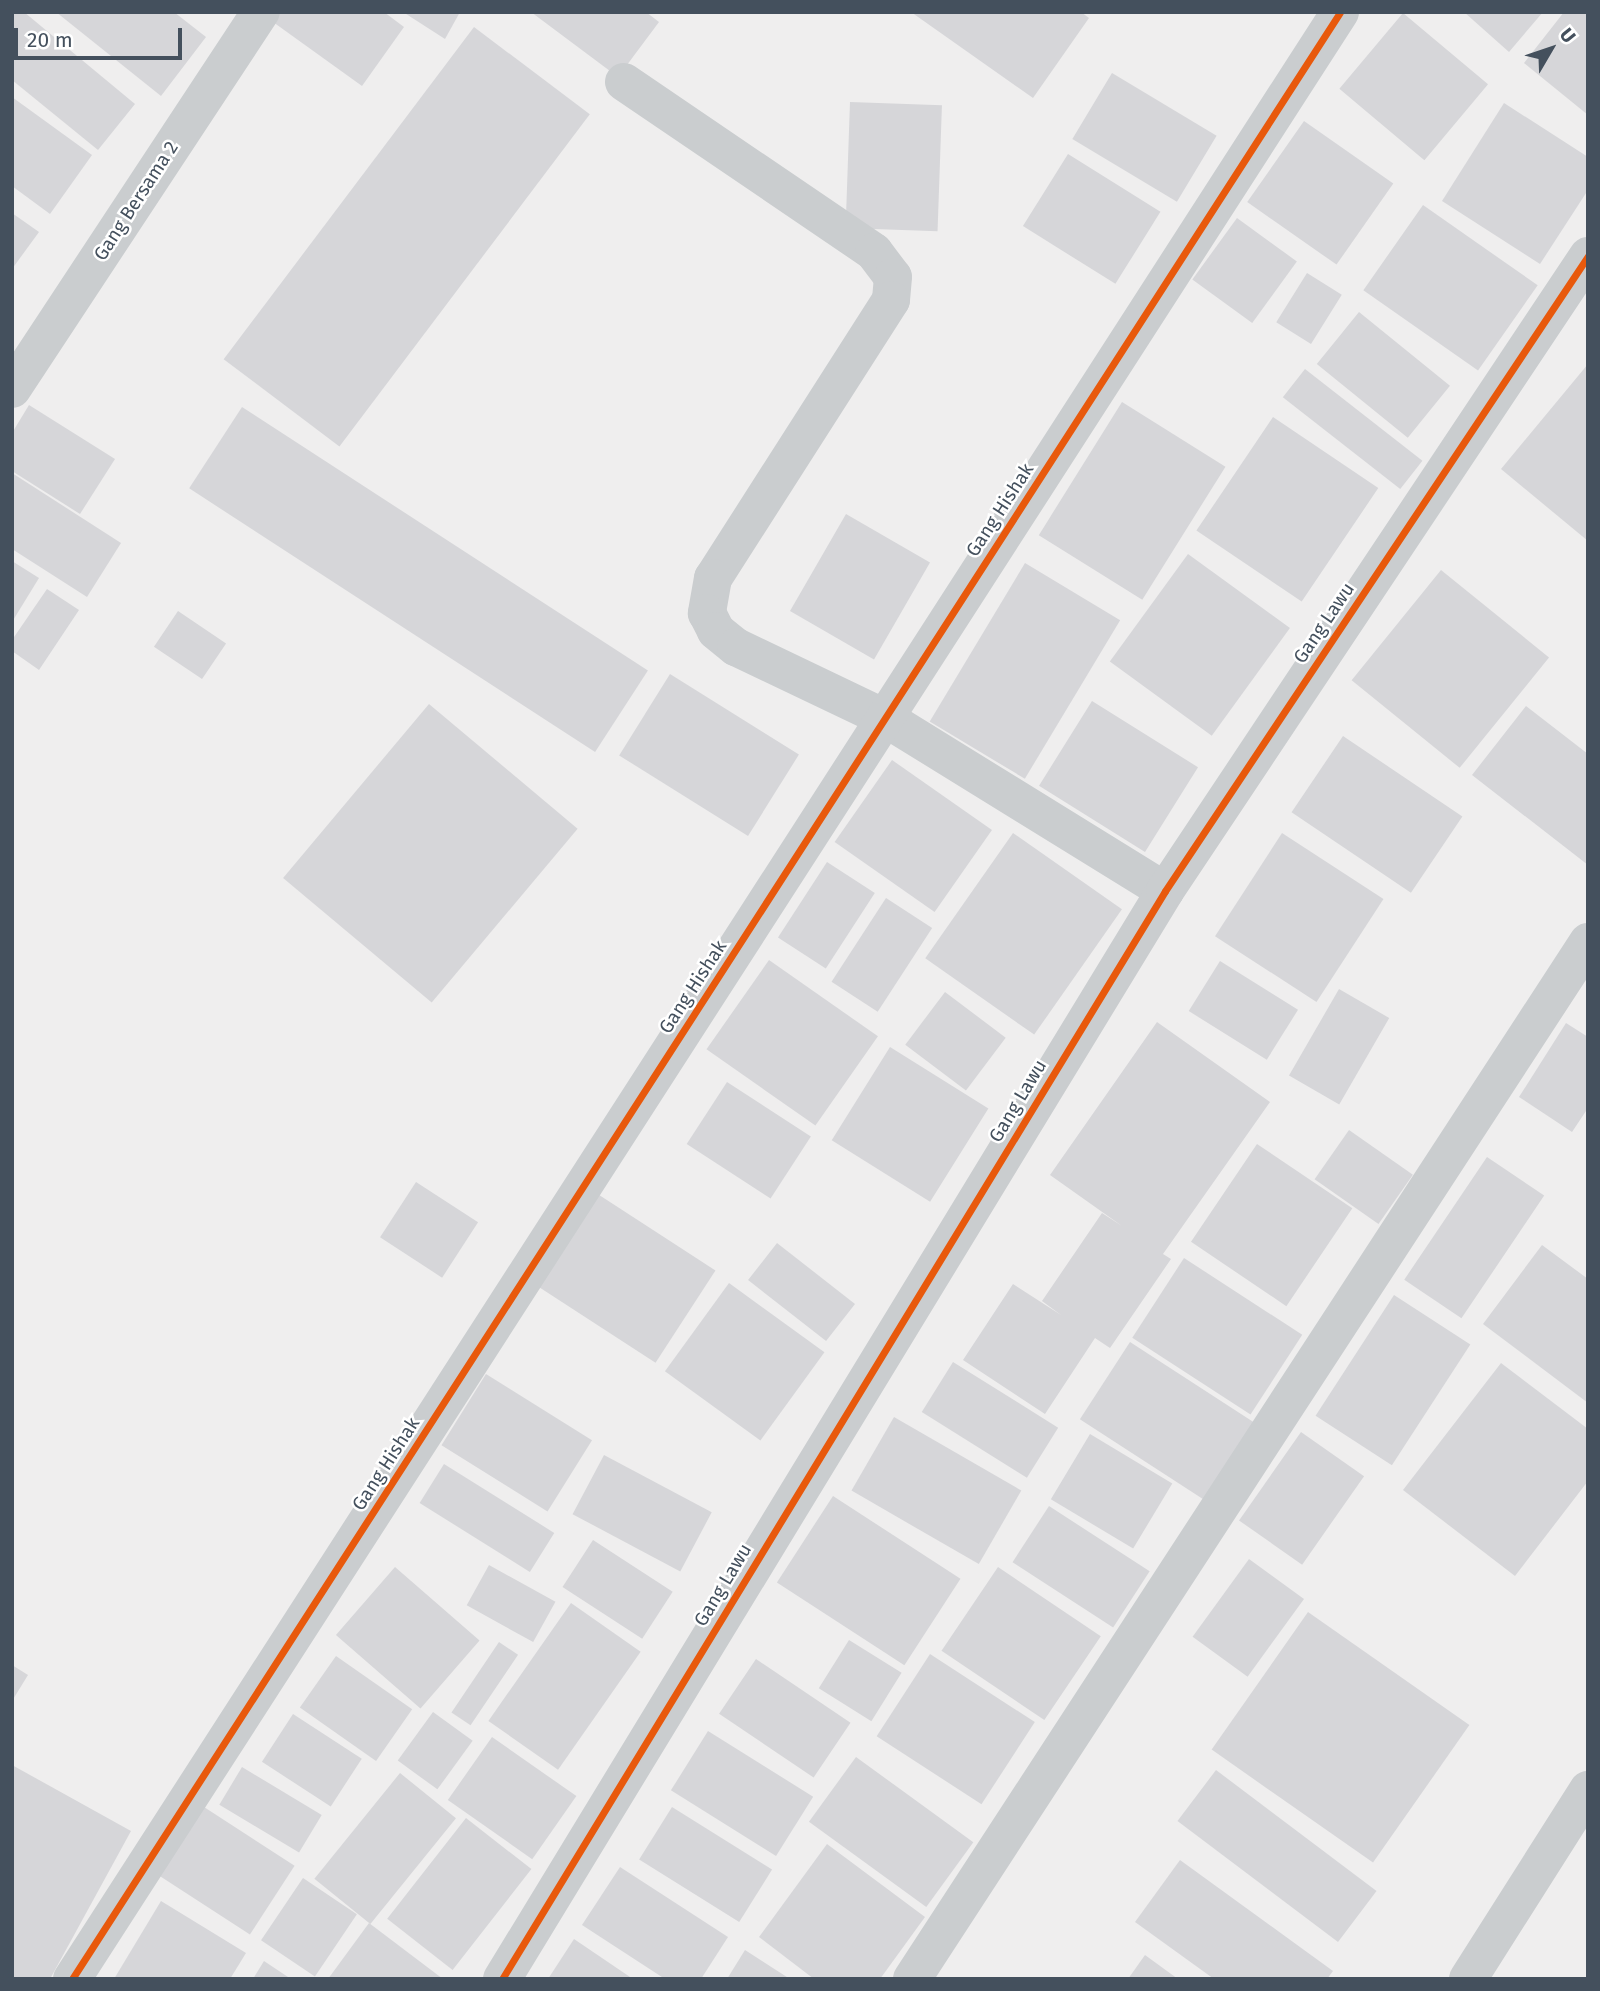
<!DOCTYPE html>
<style>
body{margin:0}
#map{position:relative;width:1600px;height:1991px;overflow:hidden;background:#efeeee;font-family:"Fira Sans",sans-serif}
div>[style]{position:absolute}
.building>*{inset:0;background:#d6d6d9;transform-origin:0 0}
.minor>*{height:38px;margin:-19px;padding:0 19px;transform-origin:19px;border-radius:19px;background:#cacdcf}
.cycleway>*{height:7px;margin:-3.5px;padding:0 3.5px;transform-origin:3.5px;border-radius:3.5px;background:#e8590c}
span{translate:-50% -50%;white-space:nowrap;text-align:center;line-height:1.15;-webkit-text-stroke:5px #fff;paint-order:stroke}
.street-label{font-size:19px;color:#44505d}
.frame{position:absolute;inset:0;border:14px solid #44505d;pointer-events:none}
.north{position:absolute;left:1516px;top:14px;width:70px;height:70px;-webkit-text-stroke:5px #fff;paint-order:stroke;rotate:51deg;font-size:19px;font-weight:700;line-height:28px;text-align:center;color:#44505d}
.north::after{content:'';display:block;margin:auto;width:24px;height:32px;background:#44505d;clip-path:polygon(50% 0,100% 100%,50% 72%,0 100%)}
.scale{position:absolute;left:14px;top:28px;width:168px;height:32px;box-sizing:border-box;border:4px solid #44505d;border-top:0;padding-left:9px;font-size:21px;line-height:24px;white-space:nowrap;color:#44505d;-webkit-text-stroke:5px #fff;paint-order:stroke}
</style>
<div id="map">
<div class="building">
<i style="clip-path:polygon(12px 12px,24px 12px,135px 104px,98px 150px,12px 80px)"></i>
<i style="clip-path:polygon(56px 12px,174px 12px,206px 37px,161px 96px)"></i>
<i style="clip-path:polygon(280px 12px,384px 12px,404px 27px,362px 86px,273px 22px)"></i>
<i style="clip-path:polygon(403px 12px,460px 12px,445px 39px)"></i>
<i style="clip-path:polygon(531px 12px,646px 12px,659px 22px,618px 77px)"></i>
<i style="clip-path:polygon(911px 12px,1081px 12px,1089px 18px,1033px 98px)"></i>
<i style="clip-path:polygon(1464px 12px,1543px 12px,1509px 52px)"></i>
<i style="clip-path:polygon(1564px 12px,1588px 12px,1588px 115px,1524px 63px)"></i>
<i style="left:1403px;top:13px;width:111px;height:99px;rotate:40deg"></i>
<i style="left:474px;top:27px;width:145px;height:416px;rotate:37deg"></i>
<i style="left:1112px;top:73px;width:122px;height:77px;rotate:31deg"></i>
<i style="clip-path:polygon(12px 97px,92px 155px,50px 214px,12px 186px)"></i>
<i style="left:850px;top:102px;width:92px;height:126px;rotate:2deg"></i>
<i style="clip-path:polygon(1504px 103px,1588px 157px,1588px 190px,1540px 264px,1442px 201px)"></i>
<i style="left:1304px;top:121px;width:109px;height:99px;rotate:35deg"></i>
<i style="left:1068px;top:154px;width:109px;height:85px;rotate:32deg"></i>
<i style="left:1423px;top:205px;width:140px;height:104px;rotate:35deg"></i>
<i style="clip-path:polygon(12px 213px,39px 232px,12px 269px)"></i>
<i style="left:1237px;top:218px;width:74px;height:76px;rotate:36deg"></i>
<i style="left:1307px;top:273px;width:41px;height:58px;rotate:32deg"></i>
<i style="left:1359px;top:312px;width:117px;height:67px;rotate:39deg"></i>
<i style="clip-path:polygon(1588px 364px,1588px 541px,1501px 469px)"></i>
<i style="left:1305px;top:369px;width:149px;height:36px;rotate:38deg"></i>
<i style="left:1122px;top:402px;width:122px;height:157px;rotate:32deg"></i>
<i style="clip-path:polygon(29px 405px,115px 459px,80px 514px,12px 471px,12px 433px)"></i>
<i style="left:242px;top:407px;width:484px;height:97px;rotate:33deg"></i>
<i style="left:1273px;top:417px;width:127px;height:137px;rotate:34deg"></i>
<i style="clip-path:polygon(12px 473px,121px 543px,87px 597px,12px 549px)"></i>
<i style="left:846px;top:514px;width:97px;height:112px;rotate:30deg"></i>
<i style="left:1188px;top:554px;width:126px;height:133px;rotate:36deg"></i>
<i style="clip-path:polygon(12px 561px,39px 578px,12px 622px)"></i>
<i style="left:1025px;top:563px;width:111px;height:185px;rotate:31deg"></i>
<i style="left:1441px;top:570px;width:139px;height:142px;rotate:39deg"></i>
<i style="clip-path:polygon(47px 589px,79px 610px,39px 670px,12px 651px,12px 640px)"></i>
<i style="left:178px;top:611px;width:58px;height:43px;rotate:34deg"></i>
<i style="left:670px;top:674px;width:152px;height:96px;rotate:32deg"></i>
<i style="left:1092px;top:701px;width:125px;height:100px;rotate:32deg"></i>
<i style="left:429px;top:704px;width:194px;height:227px;rotate:40deg"></i>
<i style="clip-path:polygon(1526px 706px,1588px 754px,1588px 865px,1472px 775px)"></i>
<i style="left:1343px;top:736px;width:144px;height:92px;rotate:34deg"></i>
<i style="left:892px;top:760px;width:122px;height:100px;rotate:35deg"></i>
<i style="left:1013px;top:833px;width:133px;height:153px;rotate:35deg"></i>
<i style="left:1282px;top:833px;width:121px;height:123px;rotate:33deg"></i>
<i style="left:827px;top:862px;width:57px;height:90px;rotate:33deg"></i>
<i style="left:886px;top:898px;width:55px;height:100px;rotate:33deg"></i>
<i style="left:769px;top:960px;width:133px;height:109px;rotate:35deg"></i>
<i style="left:1220px;top:961px;width:92px;height:59px;rotate:32deg"></i>
<i style="left:1339px;top:989px;width:58px;height:100px;rotate:30deg"></i>
<i style="left:945px;top:992px;width:76px;height:66px;rotate:37deg"></i>
<i style="clip-path:polygon(1157px 1022px,1270px 1102px,1163px 1254px,1171px 1259px,1110px 1348px,1095px 1338px,1045px 1414px,963px 1360px,1013px 1284px,1061px 1315px,1042px 1301px,1102px 1213px,1122px 1226px,1050px 1175px)"></i>
<i style="clip-path:polygon(1566px 1023px,1588px 1037px,1588px 1108px,1572px 1132px,1519px 1097px)"></i>
<i style="left:890px;top:1047px;width:116px;height:110px;rotate:32deg"></i>
<i style="left:727px;top:1082px;width:100px;height:74px;rotate:33deg"></i>
<i style="left:1349px;top:1130px;width:78px;height:60px;rotate:35deg"></i>
<i style="left:1257px;top:1144px;width:115px;height:118px;rotate:34deg"></i>
<i style="left:1487px;top:1157px;width:69px;height:148px;rotate:34deg"></i>
<i style="left:416px;top:1182px;width:74px;height:66px;rotate:33deg"></i>
<i style="left:593px;top:1191px;width:146px;height:110px;rotate:33deg"></i>
<i style="left:777px;top:1243px;width:99px;height:47px;rotate:38deg"></i>
<i style="clip-path:polygon(1542px 1245px,1588px 1279px,1588px 1403px,1483px 1324px)"></i>
<i style="left:1184px;top:1258px;width:141px;height:95px;rotate:33deg"></i>
<i style="left:729px;top:1283px;width:118px;height:109px;rotate:36deg"></i>
<i style="left:1394px;top:1295px;width:91px;height:144px;rotate:33deg"></i>
<i style="left:1130px;top:1342px;width:154px;height:92px;rotate:33deg"></i>
<i style="left:953px;top:1362px;width:124px;height:59px;rotate:32deg"></i>
<i style="clip-path:polygon(1501px 1363px,1588px 1429px,1588px 1481px,1515px 1576px,1403px 1490px)"></i>
<i style="left:486px;top:1374px;width:125px;height:84px;rotate:32deg"></i>
<i style="left:894px;top:1417px;width:147px;height:85px;rotate:30deg"></i>
<i style="left:1301px;top:1432px;width:77px;height:108px;rotate:35deg"></i>
<i style="left:1090px;top:1434px;width:96px;height:76px;rotate:31deg"></i>
<i style="left:604px;top:1455px;width:122px;height:67px;rotate:28deg"></i>
<i style="left:444px;top:1464px;width:130px;height:46px;rotate:32deg"></i>
<i style="left:833px;top:1496px;width:152px;height:103px;rotate:33deg"></i>
<i style="left:1049px;top:1506px;width:120px;height:67px;rotate:33deg"></i>
<i style="left:593px;top:1540px;width:95px;height:56px;rotate:33deg"></i>
<i style="left:1249px;top:1559px;width:68px;height:96px;rotate:36deg"></i>
<i style="left:489px;top:1565px;width:76px;height:46px;rotate:29deg"></i>
<i style="left:395px;top:1567px;width:112px;height:90px;rotate:41deg"></i>
<i style="left:998px;top:1567px;width:124px;height:101px;rotate:34deg"></i>
<i style="left:571px;top:1603px;width:85px;height:144px;rotate:35deg"></i>
<i style="left:1308px;top:1612px;width:197px;height:168px;rotate:35deg"></i>
<i style="left:849px;top:1640px;width:62px;height:57px;rotate:32deg"></i>
<i style="left:499px;top:1642px;width:23px;height:85px;rotate:34deg"></i>
<i style="left:930px;top:1654px;width:125px;height:98px;rotate:33deg"></i>
<i style="left:336px;top:1656px;width:93px;height:63px;rotate:35deg"></i>
<i style="left:756px;top:1659px;width:114px;height:66px;rotate:34deg"></i>
<i style="clip-path:polygon(12px 1665px,28px 1675px,12px 1701px)"></i>
<i style="left:433px;top:1712px;width:49px;height:60px;rotate:36deg"></i>
<i style="left:293px;top:1714px;width:82px;height:57px;rotate:33deg"></i>
<i style="left:708px;top:1731px;width:124px;height:70px;rotate:32deg"></i>
<i style="left:492px;top:1737px;width:103px;height:77px;rotate:35deg"></i>
<i style="left:856px;top:1757px;width:145px;height:80px;rotate:36deg"></i>
<i style="clip-path:polygon(12px 1765px,131px 1831px,50px 1979px,12px 1979px)"></i>
<i style="left:242px;top:1767px;width:93px;height:44px;rotate:31deg"></i>
<i style="left:1216px;top:1770px;width:201px;height:64px;rotate:37deg"></i>
<i style="left:400px;top:1773px;width:72px;height:136px;rotate:39deg"></i>
<i style="left:204px;top:1807px;width:108px;height:82px;rotate:33deg"></i>
<i style="left:672px;top:1807px;width:118px;height:62px;rotate:32deg"></i>
<i style="left:466px;top:1818px;width:83px;height:128px;rotate:38deg"></i>
<i style="clip-path:polygon(827px 1844px,925px 1917px,880px 1979px,814px 1979px,759px 1937px)"></i>
<i style="clip-path:polygon(1180px 1860px,1333px 1971px,1327px 1979px,1214px 1979px,1135px 1922px)"></i>
<i style="clip-path:polygon(620px 1867px,728px 1937px,701px 1979px,665px 1979px,582px 1925px)"></i>
<i style="left:303px;top:1878px;width:65px;height:75px;rotate:34deg"></i>
<i style="clip-path:polygon(161px 1901px,246px 1953px,230px 1979px,114px 1979px)"></i>
<i style="clip-path:polygon(369px 1923px,443px 1979px,328px 1979px)"></i>
<i style="clip-path:polygon(574px 1939px,633px 1979px,548px 1979px)"></i>
<i style="clip-path:polygon(745px 1950px,790px 1979px,727px 1979px)"></i>
<i style="clip-path:polygon(1145px 1955px,1178px 1979px,1128px 1979px)"></i>
<i style="clip-path:polygon(264px 1961px,291px 1979px,253px 1979px)"></i>
</div>
<div class="minor">
<i style="left:624px;top:82px;width:302px;rotate:34.2deg"></i>
<i style="left:874px;top:252px;width:31px;rotate:53deg"></i>
<i style="left:893px;top:277px;width:23px;rotate:95deg"></i>
<i style="left:891px;top:300px;width:330px;rotate:122.6deg"></i>
<i style="left:713px;top:578px;width:36px;rotate:100deg"></i>
<i style="left:707px;top:613px;width:20px;rotate:63deg"></i>
<i style="left:716px;top:631px;width:26px;rotate:39deg"></i>
<i style="left:736px;top:647px;width:165px;rotate:25.5deg"></i>
<i style="left:885px;top:718px;width:329px;rotate:31.7deg"></i>
<i style="left:12px;top:389px;width:452px;rotate:-56.6deg"></i>
<i style="left:72px;top:1979px;width:2340px;rotate:-57.19deg"></i>
<i style="left:502px;top:1979px;width:1274px;rotate:-58.64deg"></i>
<i style="left:1165px;top:891px;width:763px;rotate:-56.33deg"></i>
<i style="left:912px;top:1979px;width:1238px;rotate:-56.9deg"></i>
<i style="left:1468px;top:1979px;width:224px;rotate:-57.6deg"></i>
</div>
<div class="cycleway">
<i style="left:72px;top:1979px;width:2340px;rotate:-57.19deg"></i>
<i style="left:502px;top:1979px;width:1274px;rotate:-58.64deg"></i>
<i style="left:1165px;top:891px;width:763px;rotate:-56.33deg"></i>
</div>
<div class="street-label">
<span style="left:136px;top:201px;rotate:-57deg">Gang Bersama 2</span>
<span style="left:1000px;top:510px;rotate:-57deg">Gang Hishak</span>
<span style="left:1324px;top:623px;rotate:-56deg">Gang Lawu</span>
<span style="left:693px;top:987px;rotate:-57deg">Gang Hishak</span>
<span style="left:1018px;top:1101px;rotate:-59deg">Gang Lawu</span>
<span style="left:386px;top:1464px;rotate:-57deg">Gang Hishak</span>
<span style="left:723px;top:1585px;rotate:-59deg">Gang Lawu</span>
</div>
<div class="frame"></div>
<div class="north">U</div>
<div class="scale">20 m</div>
</div>
